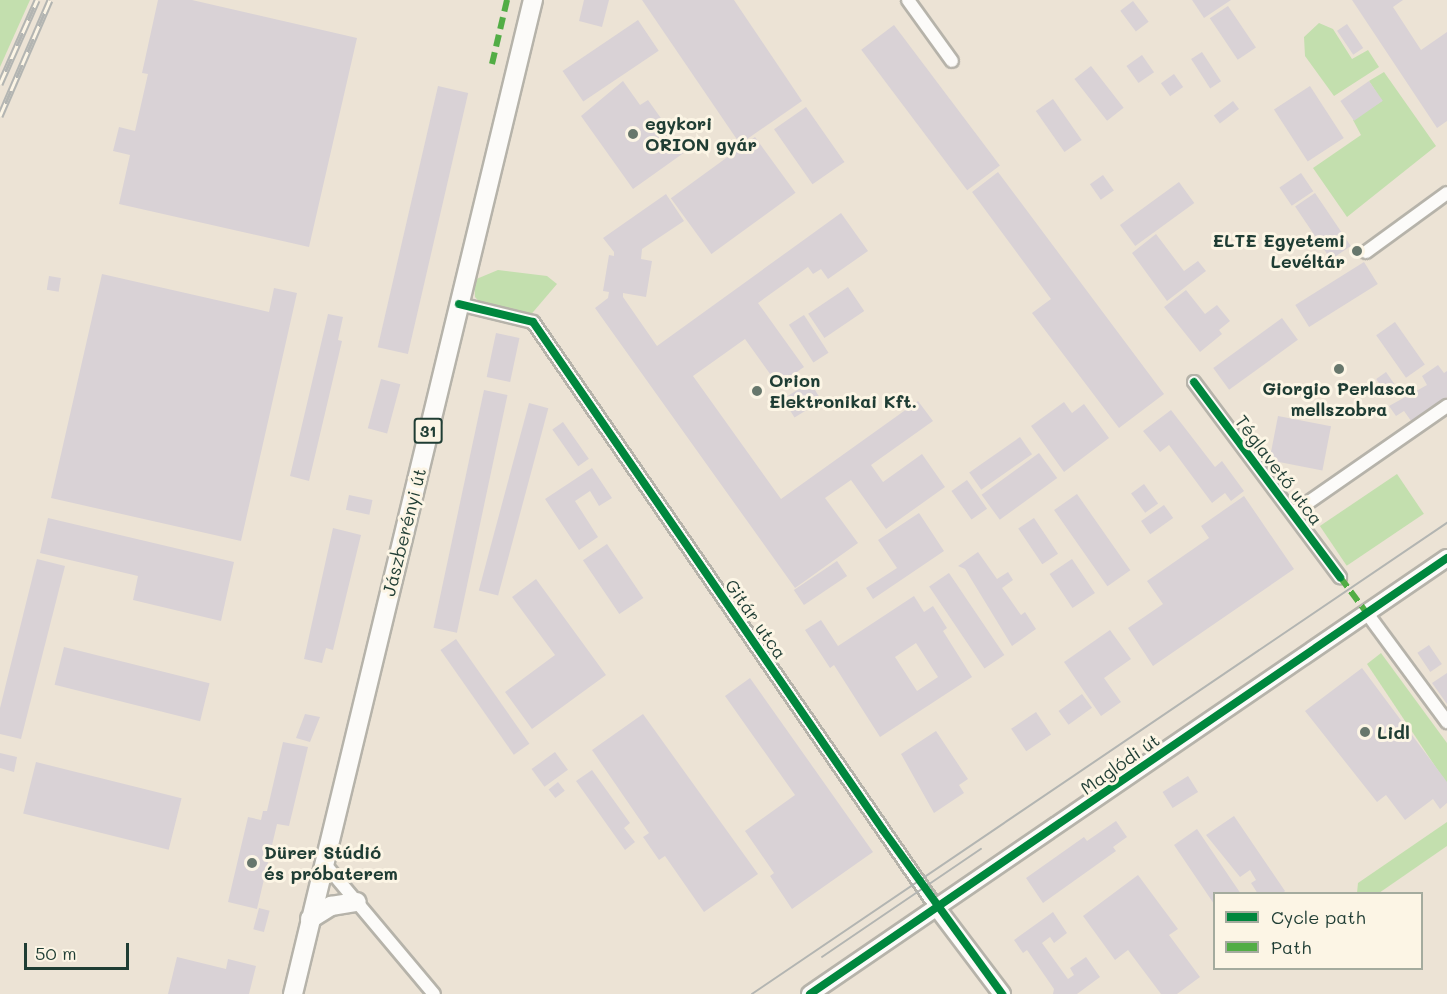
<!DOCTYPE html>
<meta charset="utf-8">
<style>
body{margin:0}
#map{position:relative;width:1447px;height:994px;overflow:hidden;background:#ece3d5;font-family:Mali,sans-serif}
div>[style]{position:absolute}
.green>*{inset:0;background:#c3dfae;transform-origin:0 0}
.building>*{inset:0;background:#d9d2d6;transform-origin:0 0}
.roads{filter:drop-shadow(2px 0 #b6b3aa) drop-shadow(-2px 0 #b6b3aa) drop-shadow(0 2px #b6b3aa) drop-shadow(0 -2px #b6b3aa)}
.street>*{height:12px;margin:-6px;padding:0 6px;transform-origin:6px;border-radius:6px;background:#fcfbf9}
.secondary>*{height:16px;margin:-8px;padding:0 8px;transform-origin:8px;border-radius:8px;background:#fcfbf9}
.primary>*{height:18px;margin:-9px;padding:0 9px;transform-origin:9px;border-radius:9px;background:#fcfbf9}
.tram>*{height:1.5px;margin:-0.75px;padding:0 0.75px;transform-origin:0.75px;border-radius:0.75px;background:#b3b5b2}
.rail>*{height:7px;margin-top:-3.5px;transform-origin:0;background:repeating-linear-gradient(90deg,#fcf5e5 0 14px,#b3b5b2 0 28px);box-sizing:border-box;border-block:2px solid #b3b5b2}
.quiet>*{height:6px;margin-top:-3px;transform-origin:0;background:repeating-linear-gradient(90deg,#52ad45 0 12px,transparent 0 18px)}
.cycleway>*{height:8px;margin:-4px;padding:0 4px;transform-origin:4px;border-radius:4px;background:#00873e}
.dots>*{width:16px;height:16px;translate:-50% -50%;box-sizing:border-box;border:3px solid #fcf5e5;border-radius:50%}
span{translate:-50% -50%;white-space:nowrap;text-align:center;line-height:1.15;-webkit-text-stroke:6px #fcf5e5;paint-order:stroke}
.shield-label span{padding:2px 4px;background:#fcf5e5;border:2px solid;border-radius:4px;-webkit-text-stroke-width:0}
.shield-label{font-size:16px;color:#1f3d34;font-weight:700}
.poi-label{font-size:18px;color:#1f3d34;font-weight:700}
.left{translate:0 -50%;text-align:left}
.right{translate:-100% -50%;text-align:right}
.street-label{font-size:18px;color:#1f3d34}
.legend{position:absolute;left:1213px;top:892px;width:210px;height:78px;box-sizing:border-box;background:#fcf5e5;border:2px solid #a4ab9e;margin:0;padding:8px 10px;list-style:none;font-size:18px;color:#1f3d34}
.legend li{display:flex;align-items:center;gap:12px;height:30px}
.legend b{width:30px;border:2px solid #a4ab9e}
.scale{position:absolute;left:24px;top:943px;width:105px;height:27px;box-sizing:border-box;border:3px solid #1f3d34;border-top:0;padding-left:8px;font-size:18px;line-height:21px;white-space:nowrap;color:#1f3d34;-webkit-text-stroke:4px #fcf5e5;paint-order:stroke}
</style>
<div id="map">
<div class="green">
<i style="clip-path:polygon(0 0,30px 0,0 67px)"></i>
<i style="clip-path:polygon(1319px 23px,1333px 29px,1352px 59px,1368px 50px,1379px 67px,1334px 96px,1305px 56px,1304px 37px)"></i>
<i style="clip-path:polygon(1384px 72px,1436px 146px,1347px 217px,1313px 168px,1361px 135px,1353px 120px,1382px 101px,1369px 81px)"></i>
<i style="clip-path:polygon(498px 270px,547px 276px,557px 284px,528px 318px,483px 306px,475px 297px,474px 280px)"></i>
<i style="left:1397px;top:474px;width:48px;height:93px;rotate:56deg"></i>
<i style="clip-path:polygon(1381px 653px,1447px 743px,1447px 784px,1367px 664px)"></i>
<i style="clip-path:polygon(1447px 822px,1447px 846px,1379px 893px,1357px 893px,1358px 883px)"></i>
</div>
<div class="building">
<i style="clip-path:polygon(158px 0,192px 0,357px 38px,309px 247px,119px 204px,130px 155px,113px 151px,119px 127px,135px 131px,148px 74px,142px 73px)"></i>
<i style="clip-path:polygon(584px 0,609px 0,602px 27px,579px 21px)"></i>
<i style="clip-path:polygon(642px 0,734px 0,802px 101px,740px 144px)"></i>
<i style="clip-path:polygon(1192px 0,1231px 0,1204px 18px)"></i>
<i style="clip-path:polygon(1352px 0,1403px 0,1393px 7px,1421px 50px,1447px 32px,1447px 121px,1437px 128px)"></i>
<i style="left:1133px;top:1px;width:26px;height:16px;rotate:53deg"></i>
<i style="left:1228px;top:6px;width:50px;height:22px;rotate:56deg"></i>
<i style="left:638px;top:20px;width:37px;height:91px;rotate:56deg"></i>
<i style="left:1347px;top:24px;width:29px;height:12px;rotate:56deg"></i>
<i style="left:894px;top:25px;width:176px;height:41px;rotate:53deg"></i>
<i style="left:1202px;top:52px;width:35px;height:13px;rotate:57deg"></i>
<i style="left:1142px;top:55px;width:21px;height:19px;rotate:55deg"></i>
<i style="left:1091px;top:66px;width:53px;height:21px;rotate:52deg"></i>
<i style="left:1174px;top:74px;width:16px;height:16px;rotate:55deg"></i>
<i style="clip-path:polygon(623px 81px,640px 105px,648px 100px,685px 152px,633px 189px,581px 116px)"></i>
<i style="left:1369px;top:81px;width:24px;height:35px;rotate:55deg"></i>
<i style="left:438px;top:86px;width:31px;height:268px;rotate:13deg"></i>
<i style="left:1310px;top:86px;width:62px;height:43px;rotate:57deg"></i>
<i style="left:1053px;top:99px;width:50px;height:21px;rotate:55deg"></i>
<i style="left:1233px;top:101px;width:10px;height:24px;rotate:53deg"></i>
<i style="left:806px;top:107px;width:67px;height:39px;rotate:55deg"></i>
<i style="left:755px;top:137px;width:69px;height:104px;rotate:54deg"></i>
<i style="clip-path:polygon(998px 172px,1164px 394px,1119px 428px,1032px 313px,1051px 299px,972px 192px)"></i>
<i style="left:1301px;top:173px;width:22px;height:26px;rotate:56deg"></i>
<i style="left:1103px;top:175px;width:19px;height:16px;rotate:55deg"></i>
<i style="left:1179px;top:182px;width:26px;height:73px;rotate:54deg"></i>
<i style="left:1315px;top:193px;width:64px;height:24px;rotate:56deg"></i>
<i style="clip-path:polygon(666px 194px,684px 221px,642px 249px,641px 259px,652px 261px,646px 297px,623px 293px,623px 297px,657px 346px,841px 213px,868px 251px,828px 279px,821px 269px,813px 274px,808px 267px,758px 303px,804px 367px,778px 385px,745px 339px,693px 376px,781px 499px,918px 401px,933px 421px,871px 465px,883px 482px,922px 454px,945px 487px,886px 529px,851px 480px,825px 498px,858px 543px,795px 588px,595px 308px,608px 298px,609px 292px,603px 291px,609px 255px,614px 256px,614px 252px,603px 238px)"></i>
<i style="clip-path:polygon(1156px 234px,1184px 271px,1198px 261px,1206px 271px,1167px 301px,1132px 253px)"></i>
<i style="left:1364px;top:262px;width:26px;height:81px;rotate:58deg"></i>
<i style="clip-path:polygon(102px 274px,269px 312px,274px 288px,297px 293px,241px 541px,51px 498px)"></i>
<i style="left:49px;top:276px;width:12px;height:14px;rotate:9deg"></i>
<i style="left:848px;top:287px;width:29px;height:48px;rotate:56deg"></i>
<i style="clip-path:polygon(1186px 290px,1205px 314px,1217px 305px,1230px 321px,1219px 330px,1222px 334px,1200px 352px,1164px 307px)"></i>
<i style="clip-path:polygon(328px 314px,343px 317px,338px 340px,342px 341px,309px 481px,290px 476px)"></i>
<i style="left:804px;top:315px;width:45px;height:18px;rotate:57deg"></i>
<i style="left:1282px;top:318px;width:27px;height:85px;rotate:54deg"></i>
<i style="left:1395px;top:322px;width:52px;height:23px;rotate:55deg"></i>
<i style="left:496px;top:333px;width:24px;height:45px;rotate:12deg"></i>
<i style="clip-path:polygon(1438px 365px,1444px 373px,1447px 371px,1447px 397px,1414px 425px,1404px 411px,1396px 416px,1389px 406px,1427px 385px,1422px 376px)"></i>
<i style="left:1386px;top:372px;width:24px;height:12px;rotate:55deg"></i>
<i style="left:381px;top:379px;width:20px;height:51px;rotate:15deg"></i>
<i style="left:810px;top:382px;width:22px;height:32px;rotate:58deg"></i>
<i style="left:484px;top:390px;width:24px;height:243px;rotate:12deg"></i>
<i style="clip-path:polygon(1064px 402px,1072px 413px,1084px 404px,1109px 438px,1064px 472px,1031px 426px)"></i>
<i style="left:529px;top:403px;width:20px;height:194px;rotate:15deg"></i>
<i style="clip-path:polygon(1171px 410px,1215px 467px,1222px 461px,1244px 491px,1231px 501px,1225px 493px,1212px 503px,1169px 445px,1160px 452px,1143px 431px)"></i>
<i style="left:1278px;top:416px;width:54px;height:45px;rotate:11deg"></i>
<i style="left:563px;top:422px;width:45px;height:13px;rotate:55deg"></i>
<i style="left:1020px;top:437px;width:21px;height:62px;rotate:55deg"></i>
<i style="left:1039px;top:453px;width:31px;height:71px;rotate:54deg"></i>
<i style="clip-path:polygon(592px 468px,612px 498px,599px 506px,590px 491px,575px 501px,598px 537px,579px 550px,545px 499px)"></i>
<i style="left:967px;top:480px;width:35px;height:19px;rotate:55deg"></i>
<i style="left:1144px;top:484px;width:24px;height:16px;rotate:54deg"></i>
<i style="left:1077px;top:494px;width:93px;height:28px;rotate:55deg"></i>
<i style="left:349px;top:495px;width:24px;height:15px;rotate:12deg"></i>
<i style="clip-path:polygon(1244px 496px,1294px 569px,1153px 666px,1128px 628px,1163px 604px,1147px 581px,1209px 538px,1201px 526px)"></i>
<i style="left:1164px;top:505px;width:16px;height:28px;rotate:55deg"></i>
<i style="clip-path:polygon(919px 513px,944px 551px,873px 599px,866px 588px,897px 568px,878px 540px)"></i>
<i style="clip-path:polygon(48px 518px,234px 562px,221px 621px,133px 600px,138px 576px,40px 553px)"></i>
<i style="left:1034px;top:518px;width:43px;height:19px;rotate:56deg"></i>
<i style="clip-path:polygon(333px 528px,361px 535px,333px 650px,326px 648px,322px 663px,304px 659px)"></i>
<i style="left:607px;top:544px;width:65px;height:29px;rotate:56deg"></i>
<i style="clip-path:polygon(978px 552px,997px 579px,1008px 572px,1013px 580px,1002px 588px,1021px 615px,1025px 612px,1036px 629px,1012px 646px,965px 569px,958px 566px)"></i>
<i style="clip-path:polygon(37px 559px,65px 566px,21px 739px,0 734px,0 708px)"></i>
<i style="left:1072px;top:559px;width:41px;height:27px;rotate:56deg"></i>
<i style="left:837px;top:561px;width:18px;height:52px;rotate:56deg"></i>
<i style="left:949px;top:573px;width:99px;height:24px;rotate:56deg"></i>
<i style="clip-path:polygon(536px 579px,606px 675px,532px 729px,505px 692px,555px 655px,512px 597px)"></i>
<i style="clip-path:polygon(evenodd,914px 596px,924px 612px,933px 606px,947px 628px,943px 631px,972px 677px,880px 737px,834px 665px,830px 668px,805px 630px,821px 620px,838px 646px,914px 596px,916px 643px,938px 677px,917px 691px,895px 657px,916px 643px)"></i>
<i style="clip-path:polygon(1110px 630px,1131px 659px,1104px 678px,1121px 702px,1101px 716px,1064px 662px)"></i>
<i style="left:456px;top:639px;width:128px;height:19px;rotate:55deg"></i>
<i style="left:1429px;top:645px;width:23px;height:14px;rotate:56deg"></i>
<i style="left:64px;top:647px;width:150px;height:39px;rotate:14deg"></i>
<i style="clip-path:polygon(1362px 668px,1447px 782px,1447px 803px,1440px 809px,1433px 799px,1405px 820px,1386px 795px,1377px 802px,1305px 711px)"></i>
<i style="clip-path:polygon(1447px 673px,1447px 704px,1432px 683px)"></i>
<i style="clip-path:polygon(750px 678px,873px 852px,792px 909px,770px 876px,774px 873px,745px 831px,795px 795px,725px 696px)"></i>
<i style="left:1082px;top:694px;width:17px;height:29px;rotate:54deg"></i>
<i style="left:1036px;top:712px;width:27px;height:30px;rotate:56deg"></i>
<i style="clip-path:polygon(305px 714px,320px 717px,310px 742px,296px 738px)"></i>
<i style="clip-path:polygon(643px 714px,758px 874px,704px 912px,665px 856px,659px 860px,643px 837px,649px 833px,592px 750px)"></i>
<i style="clip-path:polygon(936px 731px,968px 779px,959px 785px,964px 793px,934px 813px,901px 754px)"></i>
<i style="clip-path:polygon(283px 742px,308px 747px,289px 826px,277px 824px,257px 909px,228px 902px,248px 817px,261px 820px,263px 811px,267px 811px)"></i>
<i style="left:555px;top:752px;width:22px;height:29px;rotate:54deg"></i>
<i style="clip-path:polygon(0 753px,17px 757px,14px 772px,0 768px)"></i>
<i style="left:36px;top:762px;width:150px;height:53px;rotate:14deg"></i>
<i style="clip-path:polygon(592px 770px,630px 823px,624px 828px,635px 842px,625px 850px,576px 781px)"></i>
<i style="left:1188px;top:776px;width:19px;height:30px;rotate:58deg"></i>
<i style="left:558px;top:782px;width:11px;height:12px;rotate:52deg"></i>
<i style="clip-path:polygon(1234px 816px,1285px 891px,1282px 894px,1258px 894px,1251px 883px,1256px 880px,1250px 870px,1240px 877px,1206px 835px)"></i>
<i style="clip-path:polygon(1116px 821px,1127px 837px,1113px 847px,1116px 851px,1043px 903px,1026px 878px,1084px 837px,1087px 841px)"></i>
<i style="clip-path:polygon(1197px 829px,1241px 894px,1214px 894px,1214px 904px,1174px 845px)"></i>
<i style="clip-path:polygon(1138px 875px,1178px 929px,1169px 935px,1200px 977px,1177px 994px,1161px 994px,1128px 950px,1115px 960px,1083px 916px)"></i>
<i style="left:259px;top:908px;width:11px;height:22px;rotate:15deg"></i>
<i style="clip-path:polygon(1053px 912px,1067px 933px,1054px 943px,1050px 937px,1042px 943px,1068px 979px,1074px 975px,1070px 968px,1086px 957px,1100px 977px,1077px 994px,1053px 994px,1054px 989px,1027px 950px,1023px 953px,1014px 940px)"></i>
<i style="clip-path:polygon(177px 957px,226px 969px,228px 959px,256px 966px,249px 994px,168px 994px)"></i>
</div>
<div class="roads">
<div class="street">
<i style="left:908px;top:0;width:75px;rotate:54.2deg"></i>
<i style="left:1366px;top:252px;width:100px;rotate:-36.1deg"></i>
<i style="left:459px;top:304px;width:76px;rotate:13.7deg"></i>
<i style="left:533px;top:322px;width:712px;rotate:55.42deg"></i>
<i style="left:1194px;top:382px;width:244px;rotate:53.2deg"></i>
<i style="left:1293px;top:513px;width:188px;rotate:-34.8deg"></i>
<i style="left:1366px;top:612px;width:137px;rotate:53.6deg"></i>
<i style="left:324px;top:863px;width:171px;rotate:50deg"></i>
</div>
<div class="secondary">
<i style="left:937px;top:908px;width:108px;rotate:52.9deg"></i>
<i style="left:810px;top:994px;width:772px;rotate:-34.39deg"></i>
</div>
<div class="primary">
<i style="left:310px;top:919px;width:25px;rotate:-32deg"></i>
<i style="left:331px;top:906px;width:26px;rotate:-9deg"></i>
<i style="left:293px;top:994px;width:1023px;rotate:-76.43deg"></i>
</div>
</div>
<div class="tram">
<i style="left:822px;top:957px;width:192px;rotate:-34.2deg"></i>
<i style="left:752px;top:994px;width:840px;rotate:-34.13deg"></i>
</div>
<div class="rail">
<i style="left:0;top:84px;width:92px;rotate:-66.2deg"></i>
<i style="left:0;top:116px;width:126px;rotate:-66.7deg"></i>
</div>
<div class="quiet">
<i style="left:492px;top:64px;width:66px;rotate:-76.8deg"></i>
<i style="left:1340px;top:577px;width:44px;rotate:53.4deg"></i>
</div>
<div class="cycleway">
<i style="left:459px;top:304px;width:76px;rotate:13.7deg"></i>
<i style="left:533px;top:322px;width:617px;rotate:55.43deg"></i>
<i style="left:883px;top:830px;width:203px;rotate:54deg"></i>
<i style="left:1194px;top:382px;width:244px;rotate:53.2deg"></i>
<i style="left:810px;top:994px;width:772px;rotate:-34.39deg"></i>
</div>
<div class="dots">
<i style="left:633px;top:134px;background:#67776c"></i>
<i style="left:1357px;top:251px;background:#67776c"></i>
<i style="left:1339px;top:369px;background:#67776c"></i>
<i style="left:757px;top:391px;background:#67776c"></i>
<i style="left:1365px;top:732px;background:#67776c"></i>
<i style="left:252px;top:863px;background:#67776c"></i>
</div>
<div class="shield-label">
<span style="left:428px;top:431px">31</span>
</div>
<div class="poi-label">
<span class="left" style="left:645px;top:134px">egykori<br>ORION gyár</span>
<span class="right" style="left:1345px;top:251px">ELTE Egyetemi<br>Levéltár</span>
<span class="left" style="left:769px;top:391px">Orion<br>Elektronikai Kft.</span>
<span style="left:1339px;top:399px">Giorgio Perlasca<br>mellszobra</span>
<span class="left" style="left:1377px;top:732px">Lidl</span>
<span class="left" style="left:264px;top:863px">Dürer Stúdió<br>és próbaterem</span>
</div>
<div class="street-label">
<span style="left:1279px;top:470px;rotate:53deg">Téglavető utca</span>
<span style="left:404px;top:532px;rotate:-76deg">Jászberényi út</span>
<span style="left:756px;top:619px;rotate:55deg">Gitár utca</span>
<span style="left:1120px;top:764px;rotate:-35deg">Maglódi út</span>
</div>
<ul class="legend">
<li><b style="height:8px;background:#00873e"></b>Cycle path</li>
<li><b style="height:8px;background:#52ad45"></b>Path</li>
</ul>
<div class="scale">50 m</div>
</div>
